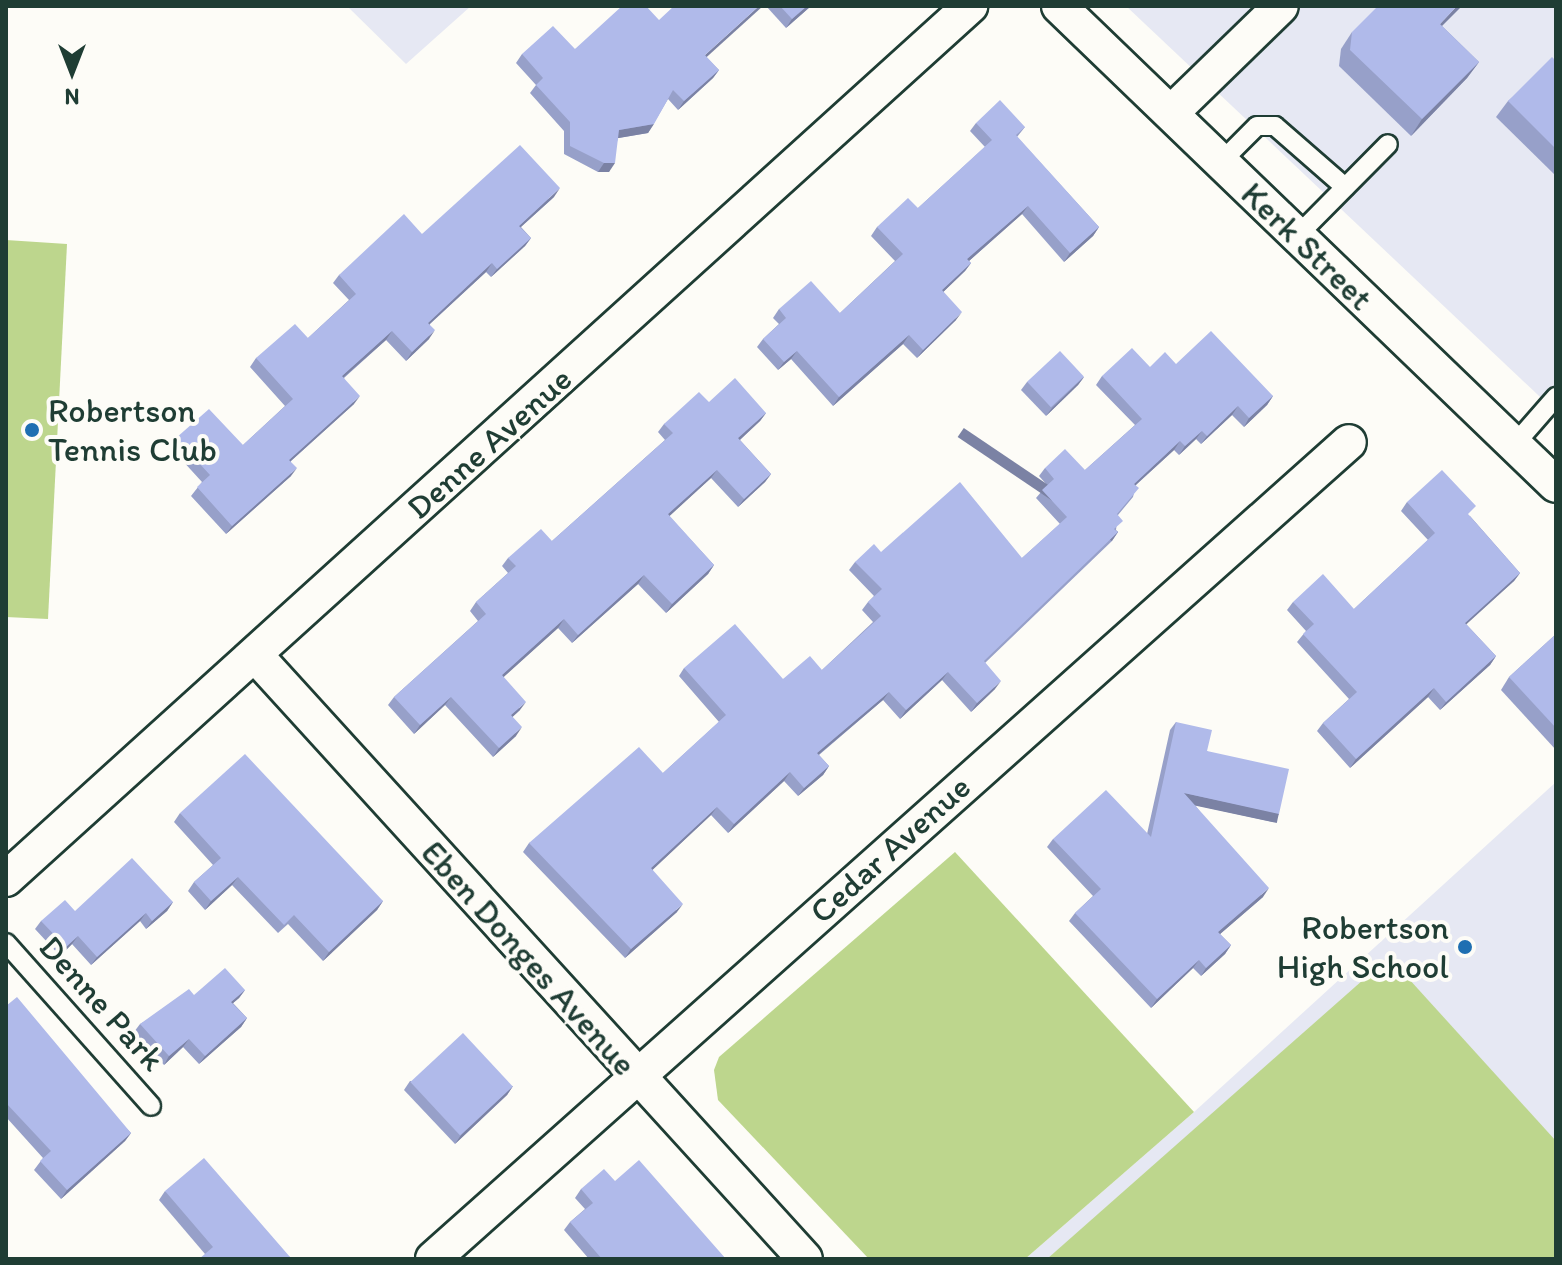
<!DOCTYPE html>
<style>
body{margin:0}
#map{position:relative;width:1562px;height:1265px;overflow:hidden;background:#fdfcf7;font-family:Itim,sans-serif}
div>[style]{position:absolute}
.built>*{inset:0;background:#e6e8f3}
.green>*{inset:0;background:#bdd68d}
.roads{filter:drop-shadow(2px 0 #1f3d34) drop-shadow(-2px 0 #1f3d34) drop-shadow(0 2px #1f3d34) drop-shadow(0 -2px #1f3d34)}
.lane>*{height:18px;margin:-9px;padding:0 9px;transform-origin:9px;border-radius:9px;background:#fdfcf7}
.street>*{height:34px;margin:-17px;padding:0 17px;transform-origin:17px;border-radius:17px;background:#fdfcf7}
.wall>*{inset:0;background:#97a0c9}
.shaded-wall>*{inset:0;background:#7b82a4;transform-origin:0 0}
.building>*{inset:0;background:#b0baea;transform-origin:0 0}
.dots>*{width:22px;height:22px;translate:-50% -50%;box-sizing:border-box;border:4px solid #fdfcf7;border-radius:50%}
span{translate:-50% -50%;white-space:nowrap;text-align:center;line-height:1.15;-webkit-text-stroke:8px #fdfcf7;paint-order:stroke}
.street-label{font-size:34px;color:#1f3d34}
.poi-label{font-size:34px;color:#1f3d34}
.left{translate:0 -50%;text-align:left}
.right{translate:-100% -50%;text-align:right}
.frame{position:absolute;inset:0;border:8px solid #1f3d34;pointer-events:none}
.north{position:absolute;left:32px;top:32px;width:80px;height:80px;-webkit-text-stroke:6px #fdfcf7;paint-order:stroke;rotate:180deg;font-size:22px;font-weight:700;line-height:32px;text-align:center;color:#1f3d34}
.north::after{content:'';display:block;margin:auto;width:28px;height:36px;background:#1f3d34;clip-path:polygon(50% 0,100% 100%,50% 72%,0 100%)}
</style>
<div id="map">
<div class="built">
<i style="clip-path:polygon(347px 6px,471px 6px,406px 64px)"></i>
<i style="clip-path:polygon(1126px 6px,1556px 6px,1556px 412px)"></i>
<i style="clip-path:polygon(1556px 782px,1556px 1259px,1025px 1259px,1194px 1112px)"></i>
</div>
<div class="green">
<i style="clip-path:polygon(6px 240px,67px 244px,48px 619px,6px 617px)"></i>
<i style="clip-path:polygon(955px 852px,1194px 1112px,1025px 1259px,869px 1259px,718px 1100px,714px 1070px,719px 1057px)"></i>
<i style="clip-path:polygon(1389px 957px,1556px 1141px,1556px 1259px,1047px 1259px)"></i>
</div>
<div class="roads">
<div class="lane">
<i style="left:1220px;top:163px;width:52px;rotate:-45deg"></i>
<i style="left:1257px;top:126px;width:18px"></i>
<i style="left:1275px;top:126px;width:93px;rotate:41.1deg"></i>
<i style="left:1297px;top:236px;width:129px;rotate:-45.3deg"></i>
<i style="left:1514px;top:445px;width:64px;rotate:-48.8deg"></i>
<i style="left:6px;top:943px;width:218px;rotate:48.3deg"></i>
</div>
<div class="street">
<i style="left:1059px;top:6px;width:690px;rotate:43.94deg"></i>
<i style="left:1171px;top:113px;width:153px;rotate:-44.2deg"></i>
<i style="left:256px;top:656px;width:815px;rotate:47.68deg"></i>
<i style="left:6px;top:879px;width:1301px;rotate:-42.16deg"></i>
<i style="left:433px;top:1259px;width:1227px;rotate:-41.73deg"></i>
</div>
</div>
<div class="wall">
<i style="clip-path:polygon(766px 6px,811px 6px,786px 28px)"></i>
<i style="clip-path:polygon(659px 20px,706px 57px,719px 70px,713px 78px,678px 110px,668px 99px,648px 133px,618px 138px,609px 172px,598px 172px,564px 154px,564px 131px,530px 93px,536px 85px,516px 63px,522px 54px,575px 49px)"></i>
<i style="clip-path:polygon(1442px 26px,1479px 62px,1467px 78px,1411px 136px,1339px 66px,1341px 49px,1352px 32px)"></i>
<i style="clip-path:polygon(1556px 61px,1556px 176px,1496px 117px,1508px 101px)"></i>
<i style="clip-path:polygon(976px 123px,1025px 127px,1017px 137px,1099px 227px,1093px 236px,1064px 262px,1022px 214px,969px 261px,971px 263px,965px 271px,943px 292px,956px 320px,917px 358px,903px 344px,833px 406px,791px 359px,778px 370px,757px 347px,763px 339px,779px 324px,773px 318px,779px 309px,840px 313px,895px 261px,871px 236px,877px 227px,918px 208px,985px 147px,970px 131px)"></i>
<i style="clip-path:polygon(554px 197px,521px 227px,531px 238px,525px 246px,491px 277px,486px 272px,430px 324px,429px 339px,406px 361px,386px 340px,344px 378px,354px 404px,291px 461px,291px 476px,226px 534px,191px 496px,202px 482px,170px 447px,176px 438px,243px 445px,285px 406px,250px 367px,256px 358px,308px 338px,349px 300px,333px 283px,339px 275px,422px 234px)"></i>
<i style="clip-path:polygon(1176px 364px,1273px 396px,1267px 405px,1244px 427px,1232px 415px,1201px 444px,1196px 439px,1179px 455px,1174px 450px,1136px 485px,1133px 497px,1118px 515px,1116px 530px,1118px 532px,1112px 541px,985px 663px,995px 689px,971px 712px,942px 680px,900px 719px,883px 700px,819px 755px,829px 766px,823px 775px,798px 796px,784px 781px,728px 833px,711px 815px,652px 870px,677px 912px,625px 958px,523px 852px,529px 843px,663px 773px,719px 722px,679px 676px,684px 668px,783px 679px,822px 670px,873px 622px,862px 610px,868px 602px,874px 596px,849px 570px,855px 562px,881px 552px,1022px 558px,1060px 524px,1036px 498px,1047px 485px,1039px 476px,1045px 468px,1085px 470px,1135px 425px,1096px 385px,1102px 376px,1150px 367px)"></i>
<i style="clip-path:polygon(1084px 377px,1078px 385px,1046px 416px,1021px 390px,1027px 382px)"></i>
<i style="clip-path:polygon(709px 402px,766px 413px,760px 421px,740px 440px,771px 474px,765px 482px,738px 507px,711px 478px,669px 516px,714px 565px,708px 574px,666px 613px,638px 584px,572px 643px,558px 628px,503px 677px,520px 710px,512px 717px,516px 736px,493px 757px,445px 705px,414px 734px,388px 705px,394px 697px,478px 621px,470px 611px,476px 602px,508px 573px,502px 566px,508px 558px,552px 541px,665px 440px,658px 432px,664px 424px)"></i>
<i style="clip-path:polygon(1407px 502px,1470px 516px,1520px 573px,1514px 581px,1466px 624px,1496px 656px,1490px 665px,1440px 710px,1428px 697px,1350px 768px,1317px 731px,1323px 723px,1349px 699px,1297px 642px,1306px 631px,1287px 610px,1293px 602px,1354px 609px,1428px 540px,1401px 511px)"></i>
<i style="clip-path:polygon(1556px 634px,1556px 750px,1501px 690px,1509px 677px)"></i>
<i style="clip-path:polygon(1176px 722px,1207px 751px,1279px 814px,1273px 822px,1195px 805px,1263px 897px,1220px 934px,1231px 945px,1225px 954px,1201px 976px,1193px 968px,1151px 1008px,1069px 921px,1075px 913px,1093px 896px,1047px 847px,1053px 839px,1147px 834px,1170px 730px)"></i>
<i style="clip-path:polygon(180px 813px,383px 901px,377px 910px,323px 961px,288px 924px,278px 933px,232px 885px,205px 910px,188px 891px,194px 882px,213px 865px,174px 822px)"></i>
<i style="clip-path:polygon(173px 902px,167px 911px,146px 929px,140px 921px,91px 965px,72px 944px,60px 956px,35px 929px,41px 921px,75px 911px)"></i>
<i style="clip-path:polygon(245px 990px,239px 998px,233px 1003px,247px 1018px,241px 1027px,199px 1064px,183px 1047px,164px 1065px,134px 1032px,140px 1024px,194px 995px)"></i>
<i style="clip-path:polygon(6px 1006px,131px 1133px,125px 1141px,61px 1199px,34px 1170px,43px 1158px,6px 1117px)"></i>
<i style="clip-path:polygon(410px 1081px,513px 1086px,507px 1095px,455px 1144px,404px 1090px)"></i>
<i style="clip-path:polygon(615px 1181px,726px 1259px,589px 1259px,564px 1230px,570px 1222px,585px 1209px,575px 1198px,581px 1189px)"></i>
<i style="clip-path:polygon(165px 1191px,290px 1257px,205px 1254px,159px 1200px)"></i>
</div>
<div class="shaded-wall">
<i style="clip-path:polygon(759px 6px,763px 6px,699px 64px,705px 55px)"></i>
<i style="clip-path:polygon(807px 6px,811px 6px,786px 28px,792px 19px)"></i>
<i style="clip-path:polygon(1457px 6px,1462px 6px,1428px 40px,1440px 24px)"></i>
<i style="clip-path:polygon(1479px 62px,1467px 78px,1411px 136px,1422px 119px)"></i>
<i style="clip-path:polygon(719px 70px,713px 78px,678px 110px,684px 101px)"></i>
<i style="clip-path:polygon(654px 124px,648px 133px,613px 139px,619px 130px)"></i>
<i style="clip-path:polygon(604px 163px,615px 163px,609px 172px,598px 172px)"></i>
<i style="clip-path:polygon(560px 188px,554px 197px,513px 234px,519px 226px)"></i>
<i style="clip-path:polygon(1028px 206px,1022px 214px,961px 268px,967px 259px)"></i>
<i style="clip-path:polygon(1099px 227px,1093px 236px,1064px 262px,1070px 253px)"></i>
<i style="clip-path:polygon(531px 238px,525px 246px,491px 277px,497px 269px)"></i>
<i style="clip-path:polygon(492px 263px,486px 272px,422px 331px,428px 323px)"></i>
<i style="clip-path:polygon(971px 263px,965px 271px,936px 299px,942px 290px)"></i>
<i style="clip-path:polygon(962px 312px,956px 320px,917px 358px,923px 350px)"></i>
<i style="clip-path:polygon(435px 330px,429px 339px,406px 361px,412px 352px)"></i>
<i style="clip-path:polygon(392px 331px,386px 340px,336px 384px,342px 376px)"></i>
<i style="clip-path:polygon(909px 335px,903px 344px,833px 406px,839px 397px)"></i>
<i style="clip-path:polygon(797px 351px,791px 359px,778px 370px,784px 362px)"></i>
<i style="clip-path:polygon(1084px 377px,1078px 385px,1046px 416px,1052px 408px)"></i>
<i style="clip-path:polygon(360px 396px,354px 404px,283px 468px,289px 460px)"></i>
<i style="clip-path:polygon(1273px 396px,1267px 405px,1244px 427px,1249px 418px)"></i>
<i style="clip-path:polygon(1238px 406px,1232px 415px,1201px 444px,1207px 436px)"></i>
<i style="clip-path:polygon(766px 413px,760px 421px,732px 447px,738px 438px)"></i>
<i style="clip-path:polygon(1202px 431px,1196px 439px,1179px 455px,1185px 446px)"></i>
<i style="clip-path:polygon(1180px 441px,1174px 450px,1128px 492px,1134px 484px)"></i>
<i style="clip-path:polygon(297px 468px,291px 476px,226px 534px,232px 526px)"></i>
<i style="clip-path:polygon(717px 470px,711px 478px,662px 523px,668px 514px)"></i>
<i style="clip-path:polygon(771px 474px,765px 482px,738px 507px,744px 499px)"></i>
<i style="left:1118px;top:532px;width:11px;height:186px;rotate:124deg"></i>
<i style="clip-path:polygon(714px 565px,708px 574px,666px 613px,672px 604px)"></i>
<i style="clip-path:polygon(1520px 573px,1514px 581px,1459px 631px,1465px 623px)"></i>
<i style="clip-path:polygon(644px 575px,638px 584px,572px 643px,578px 635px)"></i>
<i style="clip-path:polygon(564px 619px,558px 628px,496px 684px,502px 675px)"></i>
<i style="clip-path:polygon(1496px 656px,1490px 665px,1440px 710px,1446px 702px)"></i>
<i style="clip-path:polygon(948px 672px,942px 680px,900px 719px,906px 710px)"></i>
<i style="clip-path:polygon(1001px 681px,995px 689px,971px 712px,977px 703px)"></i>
<i style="clip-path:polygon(1434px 688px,1428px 697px,1350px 768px,1356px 759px)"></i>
<i style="clip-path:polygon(889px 692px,883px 700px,811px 761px,817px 753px)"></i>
<i style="clip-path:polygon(451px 697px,445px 705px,414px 734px,420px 725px)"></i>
<i style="clip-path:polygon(526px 702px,520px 710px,505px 724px,511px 715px)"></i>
<i style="clip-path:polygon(522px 727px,516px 736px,493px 757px,499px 748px)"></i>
<i style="clip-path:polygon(829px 766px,823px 775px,798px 796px,804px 788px)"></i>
<i style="clip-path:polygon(790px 772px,784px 781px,728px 833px,734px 824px)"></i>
<i style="left:1184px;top:793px;width:97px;height:10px;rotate:12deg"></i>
<i style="clip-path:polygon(717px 807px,711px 815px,645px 877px,651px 868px)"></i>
<i style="clip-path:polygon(238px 877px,232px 885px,205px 910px,211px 901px)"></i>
<i style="clip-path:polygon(1269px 888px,1263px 897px,1212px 941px,1218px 932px)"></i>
<i style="clip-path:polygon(383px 901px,377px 910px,323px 961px,329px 952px)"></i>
<i style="clip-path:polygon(173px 902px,167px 911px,146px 929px,152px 921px)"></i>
<i style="clip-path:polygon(683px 904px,677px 912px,625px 958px,631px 949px)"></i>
<i style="clip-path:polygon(146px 913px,140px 921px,91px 965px,97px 957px)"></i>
<i style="clip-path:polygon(78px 936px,72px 944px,60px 956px,66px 947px)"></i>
<i style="clip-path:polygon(1231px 945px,1225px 954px,1201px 976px,1206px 968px)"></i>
<i style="clip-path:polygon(1199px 960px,1193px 968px,1151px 1008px,1157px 999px)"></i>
<i style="clip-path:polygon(245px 990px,239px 998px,225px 1010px,231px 1002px)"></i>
<i style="clip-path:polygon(247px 1018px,241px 1027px,199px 1064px,205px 1056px)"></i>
<i style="clip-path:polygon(189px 1039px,183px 1047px,164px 1065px,169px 1056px)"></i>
<i style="clip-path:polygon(513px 1086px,507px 1095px,455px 1144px,461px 1135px)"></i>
<i style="clip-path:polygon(131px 1133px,125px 1141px,61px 1199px,67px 1190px)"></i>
</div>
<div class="building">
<i style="clip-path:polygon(622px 6px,646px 6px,659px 20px,674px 6px,759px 6px,705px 55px,719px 70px,684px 101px,673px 90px,654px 124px,619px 130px,615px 163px,604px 163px,570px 146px,570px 122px,536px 85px,543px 78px,522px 54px,553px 26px,575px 49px)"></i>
<i style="clip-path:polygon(780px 6px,807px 6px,792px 19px)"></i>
<i style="clip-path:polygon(1378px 6px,1457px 6px,1440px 24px,1479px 62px,1422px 119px,1350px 50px,1352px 32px)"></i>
<i style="clip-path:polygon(1552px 57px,1556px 61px,1556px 149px,1508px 101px)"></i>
<i style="clip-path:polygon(1000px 100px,1025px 127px,1016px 135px,1099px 227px,1070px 253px,1028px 206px,967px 259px,971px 263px,942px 290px,962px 312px,923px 350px,909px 335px,839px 397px,797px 351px,784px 362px,763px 339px,786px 318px,779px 309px,811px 281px,840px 313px,903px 254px,877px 227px,908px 198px,918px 208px,992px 140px,976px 123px)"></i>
<i style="clip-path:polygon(520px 145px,560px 188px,519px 226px,531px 238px,497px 269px,492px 263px,428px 323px,435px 330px,412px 352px,392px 331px,342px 376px,360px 396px,289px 460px,297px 468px,232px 526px,197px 487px,210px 475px,176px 438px,209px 409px,243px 445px,293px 399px,256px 358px,295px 324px,308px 338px,356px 294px,339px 275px,404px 214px,422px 234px)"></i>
<i style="clip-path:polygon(1211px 331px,1273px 396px,1249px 418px,1238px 406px,1207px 436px,1202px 431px,1185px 446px,1180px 441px,1134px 484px,1139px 488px,1117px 514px,1123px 521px,1114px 529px,1118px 532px,984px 661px,1001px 681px,977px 703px,948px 672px,906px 710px,889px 692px,817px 753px,829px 766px,804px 788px,790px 772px,734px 824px,717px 807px,651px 868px,683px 904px,631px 949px,529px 843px,639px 747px,663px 773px,726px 715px,684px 668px,735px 624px,783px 679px,810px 656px,822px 670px,881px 616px,868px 602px,882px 589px,855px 562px,874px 544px,881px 552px,960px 482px,1022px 558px,1067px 517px,1042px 490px,1054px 479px,1045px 468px,1065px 449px,1085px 470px,1142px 419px,1102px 376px,1132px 348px,1150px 367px,1165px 352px,1176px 364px)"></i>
<i style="left:1060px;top:351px;width:35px;height:45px;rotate:47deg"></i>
<i style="clip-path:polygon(735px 378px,766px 413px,738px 438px,771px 474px,744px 499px,717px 470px,668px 514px,714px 565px,672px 604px,644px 575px,578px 635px,564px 619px,502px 675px,526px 702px,511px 715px,522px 727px,499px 748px,451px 697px,420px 725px,394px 697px,486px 614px,476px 602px,516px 566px,508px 558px,541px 529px,552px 541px,673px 433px,664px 424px,699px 392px,709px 402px)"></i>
<i style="clip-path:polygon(1442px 470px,1476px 506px,1468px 514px,1520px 573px,1465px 623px,1496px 656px,1446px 702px,1434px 688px,1356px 759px,1323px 723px,1357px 692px,1303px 634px,1314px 624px,1293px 602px,1323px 574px,1354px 609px,1435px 533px,1407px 502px)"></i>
<i style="clip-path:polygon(1556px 634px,1556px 728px,1509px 677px)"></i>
<i style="clip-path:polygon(1176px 722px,1212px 730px,1207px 751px,1289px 769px,1279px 814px,1184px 793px,1269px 888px,1218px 932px,1231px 945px,1206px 968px,1199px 960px,1157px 999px,1075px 913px,1101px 889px,1053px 839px,1106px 790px,1151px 837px)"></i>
<i style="clip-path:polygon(245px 754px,383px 901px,329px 952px,294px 915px,284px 925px,238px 877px,211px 901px,194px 882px,221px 858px,180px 813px)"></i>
<i style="clip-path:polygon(132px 858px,173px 902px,152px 921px,146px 913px,97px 957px,78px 936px,66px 947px,41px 921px,65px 900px,75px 911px)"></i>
<i style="clip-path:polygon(225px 968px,245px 990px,231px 1002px,247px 1018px,205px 1056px,189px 1039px,169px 1056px,140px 1024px,189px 989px,194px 995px)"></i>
<i style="clip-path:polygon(17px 997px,131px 1133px,67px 1190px,40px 1161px,51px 1151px,6px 1103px,6px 1006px)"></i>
<i style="left:463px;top:1033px;width:73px;height:72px;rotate:47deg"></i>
<i style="clip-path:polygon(204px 1158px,290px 1257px,288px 1259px,199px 1259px,213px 1247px,165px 1191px)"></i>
<i style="clip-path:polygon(639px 1160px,726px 1259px,602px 1259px,570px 1222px,593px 1203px,581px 1189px,604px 1169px,615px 1181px)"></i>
</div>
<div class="dots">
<i style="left:32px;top:430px;background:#1f6fb2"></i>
<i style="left:1465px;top:947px;background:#1f6fb2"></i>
</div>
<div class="street-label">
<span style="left:1307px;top:246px;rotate:44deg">Kerk Street</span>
<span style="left:489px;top:443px;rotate:-42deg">Denne Avenue</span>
<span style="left:890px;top:849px;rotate:-42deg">Cedar Avenue</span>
<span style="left:529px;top:958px;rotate:48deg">Eben Donges Avenue</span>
<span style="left:102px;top:1003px;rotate:48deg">Denne Park</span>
</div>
<div class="poi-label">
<span class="left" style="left:48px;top:430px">Robertson<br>Tennis Club</span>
<span class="right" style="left:1449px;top:947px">Robertson<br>High School</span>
</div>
<div class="frame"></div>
<div class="north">N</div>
</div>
